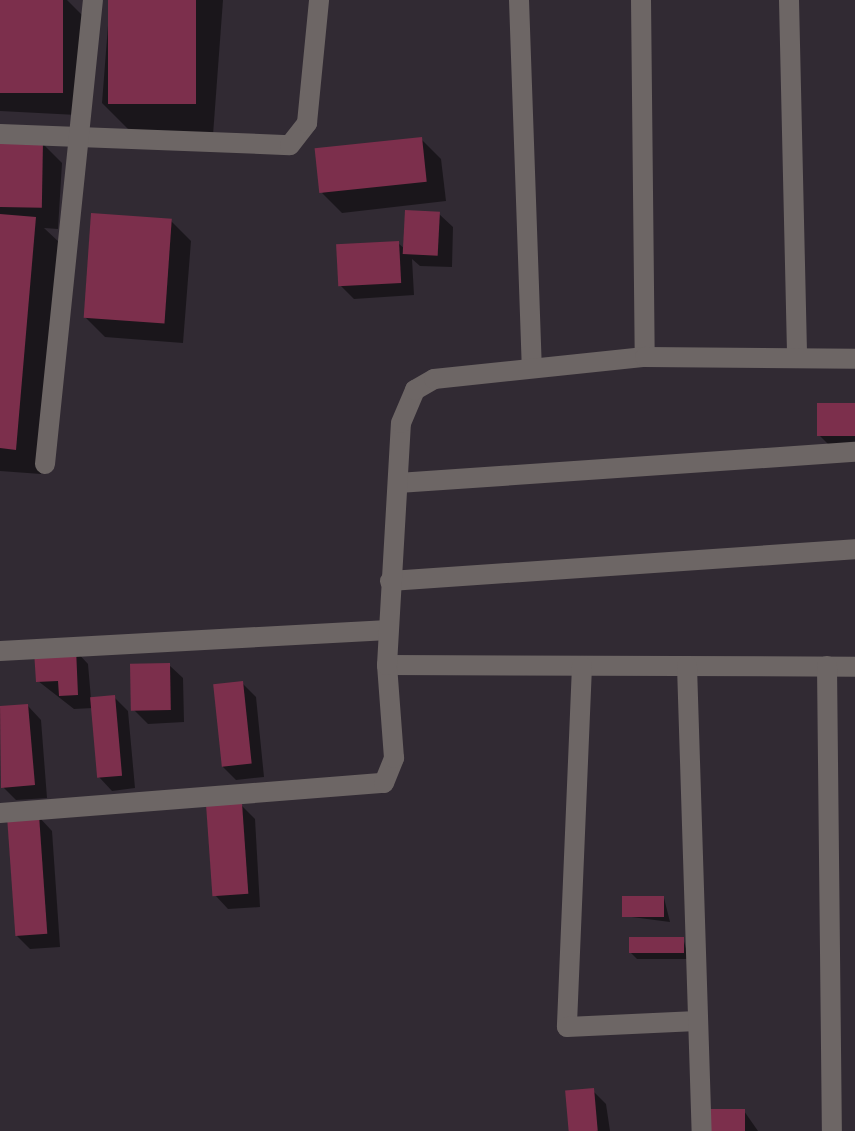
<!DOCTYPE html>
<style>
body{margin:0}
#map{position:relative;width:855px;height:1131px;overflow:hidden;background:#312a33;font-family:Poppins,sans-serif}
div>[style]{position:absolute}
.shadow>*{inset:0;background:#0007}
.building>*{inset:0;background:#7c2f4c;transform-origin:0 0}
.minor>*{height:20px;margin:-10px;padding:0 10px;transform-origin:10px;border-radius:10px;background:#6d6665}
span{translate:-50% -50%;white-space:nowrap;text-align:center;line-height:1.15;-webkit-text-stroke:6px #312a33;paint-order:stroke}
</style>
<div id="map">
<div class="shadow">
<i style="clip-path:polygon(0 0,67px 0,83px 16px,77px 115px,0 111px)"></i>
<i style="clip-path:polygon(110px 0,223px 0,213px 135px,128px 129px,102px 103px)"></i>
<i style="clip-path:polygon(421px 139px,441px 159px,446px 201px,342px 213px,322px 193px)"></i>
<i style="clip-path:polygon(0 142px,42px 143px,62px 163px,58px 229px,44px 228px,61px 244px,41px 474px,0 471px)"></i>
<i style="clip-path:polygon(439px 214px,453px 227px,452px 267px,420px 266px,412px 259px,414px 295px,354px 299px,340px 285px,398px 243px,406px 250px)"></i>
<i style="clip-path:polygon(171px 221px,191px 241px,183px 343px,105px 337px,85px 317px)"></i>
<i style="clip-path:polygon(855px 405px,855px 448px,832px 448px,819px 435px)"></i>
<i style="clip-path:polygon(75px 650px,88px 664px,91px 699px,114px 697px,128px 711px,135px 788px,112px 791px,99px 777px,93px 708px,74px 709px,38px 681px)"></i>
<i style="clip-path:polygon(169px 665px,183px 678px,184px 722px,148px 724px,134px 710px)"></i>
<i style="clip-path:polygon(243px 684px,256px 697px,264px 777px,236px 780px,223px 767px)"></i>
<i style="clip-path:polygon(28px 706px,41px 720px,47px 798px,16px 800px,3px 787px,0 708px)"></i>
<i style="clip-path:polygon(241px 805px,255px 819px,260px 907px,228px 909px,215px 895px)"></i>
<i style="clip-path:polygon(39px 817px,52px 831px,60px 947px,30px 949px,17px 936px)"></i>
<i style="clip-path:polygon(664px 898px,670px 922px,624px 916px)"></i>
<i style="clip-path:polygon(683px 938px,689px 959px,637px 959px,631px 953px)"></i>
<i style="clip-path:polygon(593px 1091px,606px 1104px,610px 1131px,571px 1131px)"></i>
<i style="clip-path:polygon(744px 1111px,758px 1131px,710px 1131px)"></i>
</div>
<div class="building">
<i style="left:0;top:0;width:63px;height:93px"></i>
<i style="left:108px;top:0;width:88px;height:104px"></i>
<i style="left:422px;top:137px;width:45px;height:108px;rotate:84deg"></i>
<i style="left:0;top:140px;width:43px;height:67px;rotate:1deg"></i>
<i style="left:405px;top:210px;width:35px;height:44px;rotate:3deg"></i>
<i style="left:91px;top:213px;width:81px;height:105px;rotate:4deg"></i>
<i style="clip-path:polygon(0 214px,36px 217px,16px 450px,0 448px)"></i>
<i style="left:399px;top:241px;width:42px;height:63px;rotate:87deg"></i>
<i style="left:855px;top:403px;width:33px;height:38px;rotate:90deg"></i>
<i style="clip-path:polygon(76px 648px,78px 695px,59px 696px,58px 681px,36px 682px,34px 651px)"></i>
<i style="left:170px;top:663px;width:47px;height:40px;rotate:89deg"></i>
<i style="left:243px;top:681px;width:83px;height:30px;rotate:84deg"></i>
<i style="left:115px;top:695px;width:81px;height:25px;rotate:85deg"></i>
<i style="clip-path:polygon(28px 704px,35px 785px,1px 788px,0 706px)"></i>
<i style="left:242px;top:803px;width:91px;height:36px;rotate:86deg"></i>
<i style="left:39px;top:815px;width:119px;height:32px;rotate:86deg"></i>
<i style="left:622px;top:896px;width:42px;height:21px"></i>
<i style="left:629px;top:937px;width:55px;height:16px"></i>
<i style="left:594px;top:1088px;width:43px;height:29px;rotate:85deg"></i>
<i style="left:745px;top:1109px;width:22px;height:38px;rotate:90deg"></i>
</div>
<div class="minor">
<i style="left:519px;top:0;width:367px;rotate:88deg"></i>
<i style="left:641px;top:0;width:357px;rotate:89.4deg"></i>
<i style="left:789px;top:0;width:358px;rotate:88.7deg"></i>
<i style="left:0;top:134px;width:290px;rotate:2.2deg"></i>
<i style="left:290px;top:145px;width:28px;rotate:-52deg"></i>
<i style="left:307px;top:123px;width:124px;rotate:-84.4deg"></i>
<i style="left:45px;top:464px;width:466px;rotate:-84.1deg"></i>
<i style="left:398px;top:483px;width:458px;rotate:-3.9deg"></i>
<i style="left:390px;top:581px;width:466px;rotate:-3.9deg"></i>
<i style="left:0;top:651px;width:389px;rotate:-3.1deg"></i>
<i style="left:387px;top:665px;width:468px;rotate:0.2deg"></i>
<i style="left:582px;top:666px;width:361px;rotate:92.4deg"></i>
<i style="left:567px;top:1027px;width:130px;rotate:-2.6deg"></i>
<i style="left:687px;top:666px;width:465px;rotate:88.2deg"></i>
<i style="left:827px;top:666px;width:465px;rotate:89.4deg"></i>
<i style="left:0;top:813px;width:385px;rotate:-4.5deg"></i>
<i style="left:384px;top:783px;width:27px;rotate:-68deg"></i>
<i style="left:394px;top:758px;width:93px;rotate:-94.3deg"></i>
<i style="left:387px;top:665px;width:242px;rotate:-86.7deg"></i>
<i style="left:401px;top:423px;width:36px;rotate:-67deg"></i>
<i style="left:415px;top:390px;width:22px;rotate:-30deg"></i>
<i style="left:434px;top:379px;width:212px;rotate:-6deg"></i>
<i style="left:645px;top:357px;width:210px;rotate:0.5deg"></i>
</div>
</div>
